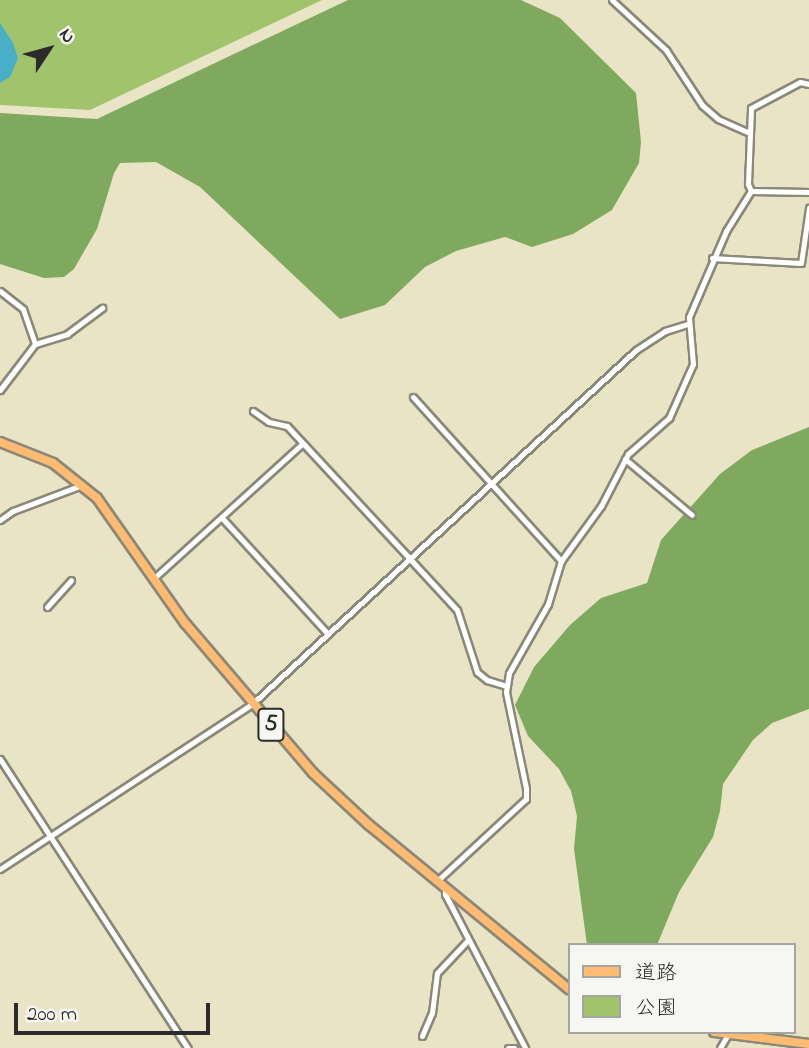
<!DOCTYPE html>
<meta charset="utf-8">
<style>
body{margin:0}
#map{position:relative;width:809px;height:1048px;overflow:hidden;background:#eae4c7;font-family:"Indie Flower","Klee One",sans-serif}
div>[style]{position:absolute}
.green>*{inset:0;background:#a0c36c}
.forest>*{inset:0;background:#80a960}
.water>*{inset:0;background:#49aec8}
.roads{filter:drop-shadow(2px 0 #8a8879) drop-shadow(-2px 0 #8a8879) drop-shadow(0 2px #8a8879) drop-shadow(0 -2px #8a8879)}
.minor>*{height:5px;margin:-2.5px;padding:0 2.5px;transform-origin:2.5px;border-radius:2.5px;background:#fff}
.primary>*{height:8px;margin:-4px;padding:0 4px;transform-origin:4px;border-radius:4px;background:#ffbb71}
span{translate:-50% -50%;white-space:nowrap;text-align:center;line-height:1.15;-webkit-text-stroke:5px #f6f6f2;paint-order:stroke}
.shield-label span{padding:2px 5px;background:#f6f6f2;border:2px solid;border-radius:5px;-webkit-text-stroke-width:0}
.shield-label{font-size:23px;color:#2b2b2b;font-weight:700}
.legend{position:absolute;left:568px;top:943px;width:228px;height:91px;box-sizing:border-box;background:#f6f6f2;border:2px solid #a5a5a2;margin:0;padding:9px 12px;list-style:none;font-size:21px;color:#2b2b2b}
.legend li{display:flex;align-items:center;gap:14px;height:35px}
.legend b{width:35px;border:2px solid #a5a5a2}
.north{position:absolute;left:14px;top:14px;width:70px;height:70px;-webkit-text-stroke:5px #f6f6f2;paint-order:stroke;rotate:54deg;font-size:19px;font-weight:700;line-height:28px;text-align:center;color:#2b2b2b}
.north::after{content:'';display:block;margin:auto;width:24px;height:32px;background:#2b2b2b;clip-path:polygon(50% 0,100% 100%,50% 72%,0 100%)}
.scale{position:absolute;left:14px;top:1003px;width:196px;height:32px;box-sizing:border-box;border:4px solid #2b2b2b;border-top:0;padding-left:9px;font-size:21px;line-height:24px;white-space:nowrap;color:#2b2b2b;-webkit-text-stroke:5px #f6f6f2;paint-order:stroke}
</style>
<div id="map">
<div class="green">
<i style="clip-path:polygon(0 0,322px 0,90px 110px,0 105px)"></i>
</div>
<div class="forest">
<i style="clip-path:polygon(348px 0,521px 0,560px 18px,636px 93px,641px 142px,639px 163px,612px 210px,573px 234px,532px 247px,505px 237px,456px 251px,425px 267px,385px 305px,340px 319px,200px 187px,156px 162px,120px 163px,114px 173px,97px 229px,74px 269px,64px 277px,44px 278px,0 264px,0 113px,97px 119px)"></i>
<i style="clip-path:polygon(809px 427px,809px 709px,772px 723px,753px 740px,723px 784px,720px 811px,713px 837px,679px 892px,657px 945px,587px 945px,574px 849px,577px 816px,571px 791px,559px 769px,528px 736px,515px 705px,534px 667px,570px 625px,601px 598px,647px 583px,661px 540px,720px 474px,752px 450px)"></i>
</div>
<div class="water">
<i style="clip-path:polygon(0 23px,13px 43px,18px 58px,10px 77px,0 83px)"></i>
</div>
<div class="roads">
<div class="minor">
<i style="left:612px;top:0;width:74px;rotate:42.8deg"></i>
<i style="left:666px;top:50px;width:66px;rotate:56.8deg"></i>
<i style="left:702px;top:105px;width:21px;rotate:41deg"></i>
<i style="left:718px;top:119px;width:34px;rotate:24deg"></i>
<i style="left:751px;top:191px;width:8px;rotate:-113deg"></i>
<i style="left:748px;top:184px;width:76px;rotate:-87.7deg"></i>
<i style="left:751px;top:108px;width:55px;rotate:-28deg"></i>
<i style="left:800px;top:82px;width:9px;rotate:13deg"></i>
<i style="left:712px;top:258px;width:89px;rotate:3.2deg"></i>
<i style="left:801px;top:263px;width:56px;rotate:-81.7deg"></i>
<i style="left:0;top:291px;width:29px;rotate:38deg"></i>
<i style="left:23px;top:309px;width:37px;rotate:71deg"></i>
<i style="left:35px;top:344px;width:58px;rotate:127.3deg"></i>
<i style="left:35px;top:344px;width:34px;rotate:-17deg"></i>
<i style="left:67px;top:334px;width:44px;rotate:-36.6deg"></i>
<i style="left:413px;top:397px;width:221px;rotate:47.9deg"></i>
<i style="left:253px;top:411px;width:19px;rotate:35deg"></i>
<i style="left:269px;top:422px;width:18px;rotate:13deg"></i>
<i style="left:287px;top:426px;width:181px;rotate:47.2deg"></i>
<i style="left:410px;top:559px;width:69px;rotate:47.3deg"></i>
<i style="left:457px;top:610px;width:65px;rotate:72.1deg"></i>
<i style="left:477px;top:672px;width:13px;rotate:39deg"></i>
<i style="left:487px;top:680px;width:21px;rotate:17deg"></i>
<i style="left:625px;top:459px;width:87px;rotate:39.9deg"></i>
<i style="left:223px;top:519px;width:156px;rotate:47.6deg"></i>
<i style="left:0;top:520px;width:16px;rotate:-35deg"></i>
<i style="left:13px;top:511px;width:74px;rotate:-20.6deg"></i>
<i style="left:153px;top:579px;width:201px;rotate:-42.2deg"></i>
<i style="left:47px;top:607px;width:36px;rotate:-48deg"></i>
<i style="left:0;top:759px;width:345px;rotate:57deg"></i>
<i style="left:0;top:869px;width:301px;rotate:-33.2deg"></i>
<i style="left:252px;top:704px;width:522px;rotate:-42.67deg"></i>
<i style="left:636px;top:350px;width:35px;rotate:-33deg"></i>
<i style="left:665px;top:331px;width:24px;rotate:-17deg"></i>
<i style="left:437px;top:881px;width:121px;rotate:-42.7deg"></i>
<i style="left:526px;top:799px;width:11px;rotate:-90deg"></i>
<i style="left:526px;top:788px;width:98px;rotate:-101.8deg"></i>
<i style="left:506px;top:692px;width:19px;rotate:-81deg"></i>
<i style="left:509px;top:673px;width:79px;rotate:-60.5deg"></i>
<i style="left:548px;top:604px;width:45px;rotate:-73.2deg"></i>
<i style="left:561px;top:561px;width:68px;rotate:-54deg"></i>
<i style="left:601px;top:506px;width:59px;rotate:-62.6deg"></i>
<i style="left:628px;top:454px;width:55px;rotate:-41.3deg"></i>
<i style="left:669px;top:418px;width:59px;rotate:-66deg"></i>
<i style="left:693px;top:364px;width:47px;rotate:-94.9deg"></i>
<i style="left:689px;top:317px;width:94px;rotate:-66.7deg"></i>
<i style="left:726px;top:231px;width:47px;rotate:-58deg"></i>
<i style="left:751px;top:191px;width:58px;rotate:1deg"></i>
<i style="left:445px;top:888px;width:6px;rotate:90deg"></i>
<i style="left:445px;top:894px;width:174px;rotate:62.5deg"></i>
<i style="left:422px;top:1036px;width:25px;rotate:-67deg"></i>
<i style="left:432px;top:1013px;width:40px;rotate:-82.9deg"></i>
<i style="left:437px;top:973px;width:45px;rotate:-46.8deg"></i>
<i style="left:508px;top:1048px;width:6px"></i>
<i style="left:720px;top:1048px;width:16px;rotate:-60deg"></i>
</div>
<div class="primary">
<i style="left:0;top:442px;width:57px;rotate:21.6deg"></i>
<i style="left:53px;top:463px;width:56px;rotate:38.5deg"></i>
<i style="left:97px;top:498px;width:153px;rotate:54.9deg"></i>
<i style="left:185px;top:623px;width:197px;rotate:49.5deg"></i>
<i style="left:313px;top:773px;width:76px;rotate:42.9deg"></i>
<i style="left:369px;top:825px;width:259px;rotate:39.4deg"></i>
<i style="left:714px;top:1032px;width:96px;rotate:7.2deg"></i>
</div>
</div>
<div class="shield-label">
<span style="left:271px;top:725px">5</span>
</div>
<ul class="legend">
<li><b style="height:9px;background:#ffbb71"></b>道路</li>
<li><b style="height:19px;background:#a0c36c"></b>公園</li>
</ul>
<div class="north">N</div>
<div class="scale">200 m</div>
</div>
